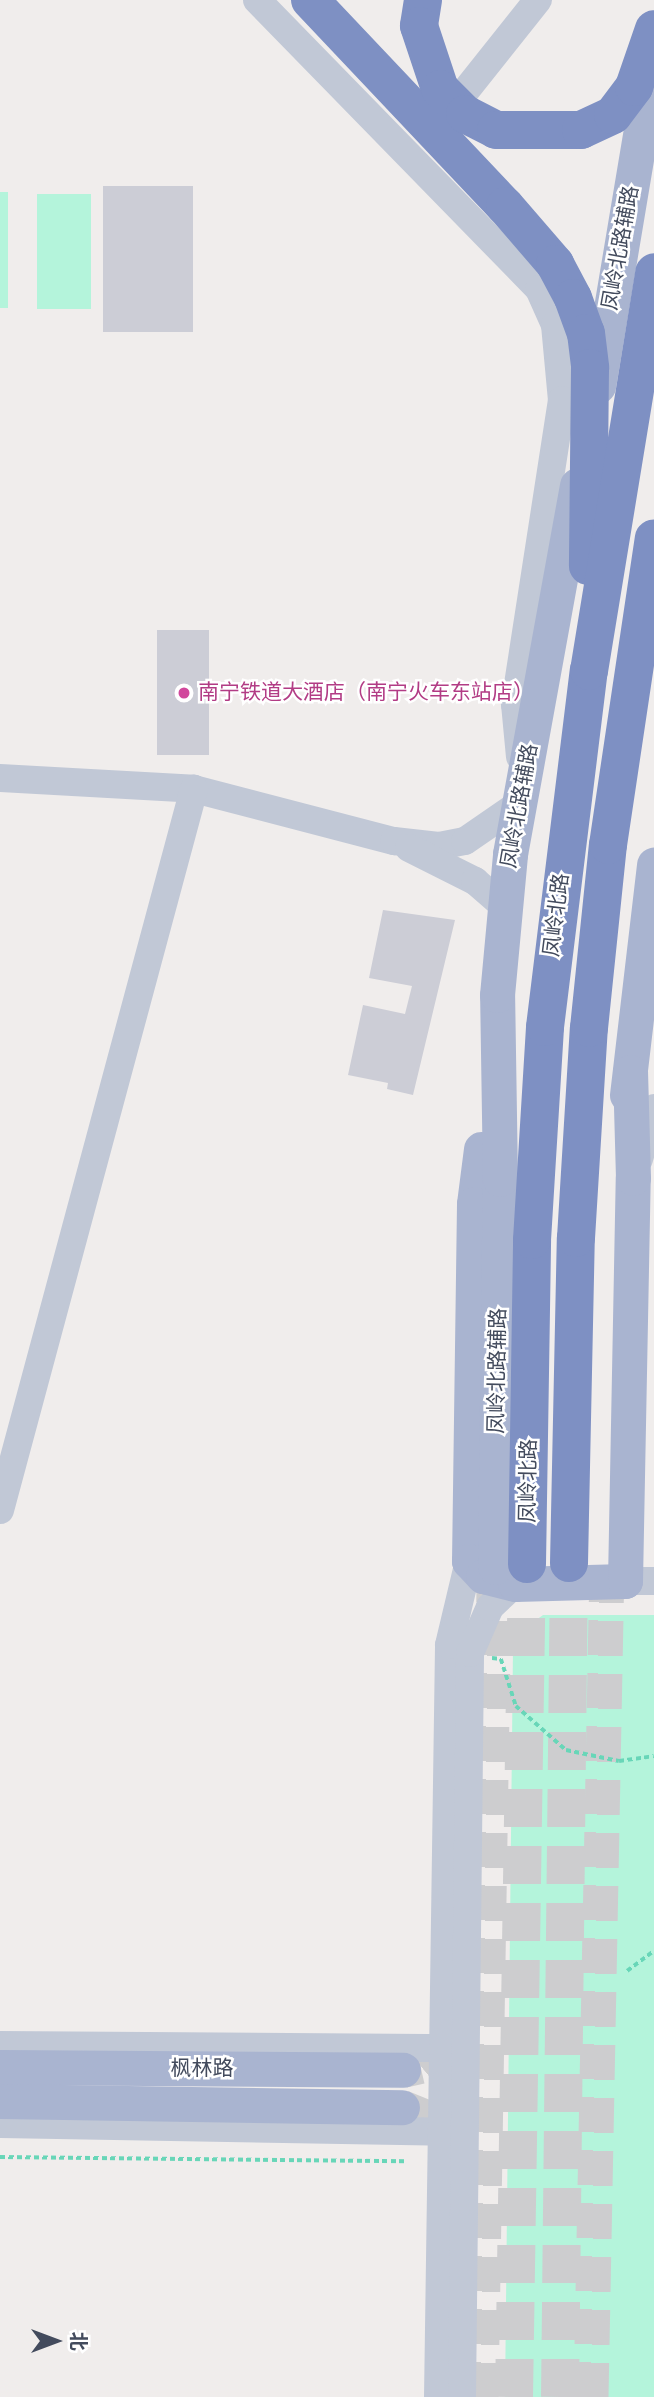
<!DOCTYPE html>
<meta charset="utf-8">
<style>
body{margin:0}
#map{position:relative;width:654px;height:2397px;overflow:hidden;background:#f0edec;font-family:"Sofia Sans Condensed","Noto Sans SC",sans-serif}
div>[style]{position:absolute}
.green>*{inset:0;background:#b4f4db;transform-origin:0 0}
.building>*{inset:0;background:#cccdd6;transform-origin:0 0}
.major-tunnel>*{height:35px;margin-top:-17.5px;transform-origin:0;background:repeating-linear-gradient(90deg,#cdcdcf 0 35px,transparent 0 53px)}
.highway-tunnel>*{height:38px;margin-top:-19px;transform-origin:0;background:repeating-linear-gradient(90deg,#cdcdcf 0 38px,transparent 0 57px)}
.path>*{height:3.5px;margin-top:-1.75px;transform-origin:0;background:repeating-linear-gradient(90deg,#68d6b8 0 5px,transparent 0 8.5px)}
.minor>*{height:28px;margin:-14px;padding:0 14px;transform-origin:14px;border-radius:14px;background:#c1c8d6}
.major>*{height:35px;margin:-17.5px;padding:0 17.5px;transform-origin:17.5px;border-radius:17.5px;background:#a9b4d0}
.highway>*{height:38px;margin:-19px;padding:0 19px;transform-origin:19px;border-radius:19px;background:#7e90c3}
.dots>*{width:19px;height:19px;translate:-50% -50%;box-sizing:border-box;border:4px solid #fff;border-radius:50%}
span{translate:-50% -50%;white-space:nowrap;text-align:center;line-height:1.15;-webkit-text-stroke:5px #fff;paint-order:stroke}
.street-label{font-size:21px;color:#434b5d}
.hotel-label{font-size:21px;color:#b23c85}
.left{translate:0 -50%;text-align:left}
.north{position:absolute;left:21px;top:2306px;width:70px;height:70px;-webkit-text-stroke:5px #fff;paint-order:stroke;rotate:90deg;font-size:19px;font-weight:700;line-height:28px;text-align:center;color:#434b5d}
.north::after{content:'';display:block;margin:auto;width:24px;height:32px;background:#434b5d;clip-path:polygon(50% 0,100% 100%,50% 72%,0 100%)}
</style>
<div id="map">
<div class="green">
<i style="left:0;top:192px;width:8px;height:116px"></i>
<i style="left:37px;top:194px;width:54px;height:115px"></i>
<i style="clip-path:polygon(543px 1615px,654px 1615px,654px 2397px,505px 2397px,513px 1647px,518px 1633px)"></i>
</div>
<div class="building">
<i style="left:103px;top:186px;width:90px;height:146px"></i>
<i style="left:157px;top:630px;width:52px;height:125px"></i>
<i style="clip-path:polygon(383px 910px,455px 920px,413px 1095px,387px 1089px,388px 1083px,348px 1075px,363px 1005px,405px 1014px,412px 986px,369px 978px)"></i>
</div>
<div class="major-tunnel">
<i style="left:403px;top:2070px;width:18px;rotate:-13deg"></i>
<i style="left:421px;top:2066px;width:55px;rotate:-39.8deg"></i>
<i style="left:402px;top:2107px;width:51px;rotate:22deg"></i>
<i style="left:449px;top:2126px;width:23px;rotate:43deg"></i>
<i style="left:481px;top:2397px;width:809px;rotate:-89.08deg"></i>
<i style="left:591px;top:2397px;width:834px;rotate:-88.9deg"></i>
</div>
<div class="highway-tunnel">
<i style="left:514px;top:2397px;width:833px;rotate:-89.11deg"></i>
<i style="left:560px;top:2397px;width:834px;rotate:-89.38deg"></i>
</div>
<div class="path">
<i style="left:492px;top:1658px;width:9px;rotate:6deg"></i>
<i style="left:501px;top:1659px;width:49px;rotate:72.3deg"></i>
<i style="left:516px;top:1706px;width:67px;rotate:41.3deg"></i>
<i style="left:566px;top:1750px;width:54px;rotate:11.7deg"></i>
<i style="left:619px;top:1761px;width:35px;rotate:-8deg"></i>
<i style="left:627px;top:1971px;width:34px;rotate:-37deg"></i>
<i style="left:0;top:2157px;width:407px;rotate:0.6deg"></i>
</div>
<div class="minor">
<i style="left:257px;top:0;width:404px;rotate:45.7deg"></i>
<i style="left:539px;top:289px;width:39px;rotate:66deg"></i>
<i style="left:555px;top:325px;width:75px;rotate:84.7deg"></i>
<i style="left:562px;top:400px;width:308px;rotate:98.8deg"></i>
<i style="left:515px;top:704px;width:53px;rotate:84.6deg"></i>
<i style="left:444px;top:118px;width:151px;rotate:-51.5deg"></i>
<i style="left:0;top:778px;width:194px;rotate:3.2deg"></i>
<i style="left:194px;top:789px;width:207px;rotate:14.6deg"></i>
<i style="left:394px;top:841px;width:45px;rotate:6.3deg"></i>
<i style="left:439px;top:846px;width:26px;rotate:-11deg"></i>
<i style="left:465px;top:841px;width:67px;rotate:-34.6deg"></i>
<i style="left:409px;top:848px;width:74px;rotate:26.6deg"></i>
<i style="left:475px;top:881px;width:40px;rotate:41deg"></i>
<i style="left:639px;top:1159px;width:53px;rotate:-73.6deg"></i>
<i style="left:0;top:1510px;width:747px;rotate:-74.94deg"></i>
<i style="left:625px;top:1581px;width:29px"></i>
<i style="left:0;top:2045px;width:463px;rotate:0.4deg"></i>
<i style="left:0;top:2124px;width:459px;rotate:1deg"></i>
<i style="left:438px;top:2397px;width:752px;rotate:-89.16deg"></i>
<i style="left:449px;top:1645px;width:86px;rotate:-76.6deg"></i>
<i style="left:462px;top:2397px;width:744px;rotate:-89.38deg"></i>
<i style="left:470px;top:1653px;width:50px;rotate:-66.5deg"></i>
<i style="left:490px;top:1607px;width:34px;rotate:-43deg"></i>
</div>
<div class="major">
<i style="left:598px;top:386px;width:333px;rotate:-80.5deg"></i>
<i style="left:627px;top:1095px;width:232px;rotate:-83.3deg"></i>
<i style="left:481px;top:1149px;width:55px;rotate:97.3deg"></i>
<i style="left:474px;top:1204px;width:357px;rotate:90.8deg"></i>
<i style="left:469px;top:1561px;width:21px;rotate:47deg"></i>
<i style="left:483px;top:1576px;width:33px;rotate:14deg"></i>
<i style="left:515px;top:1584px;width:110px;rotate:-1.6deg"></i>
<i style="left:625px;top:1581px;width:403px;rotate:-88.9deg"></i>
<i style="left:633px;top:1178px;width:106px;rotate:-91.6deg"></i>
<i style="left:495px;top:1567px;width:388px;rotate:-89.3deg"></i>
<i style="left:500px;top:1179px;width:184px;rotate:-90.9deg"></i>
<i style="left:497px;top:995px;width:142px;rotate:-84.7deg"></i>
<i style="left:510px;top:854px;width:375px;rotate:-79.7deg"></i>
<i style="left:0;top:2067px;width:403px;rotate:0.4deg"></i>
<i style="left:0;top:2101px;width:402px;rotate:0.9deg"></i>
</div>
<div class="highway">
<i style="left:310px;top:0;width:284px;rotate:46.6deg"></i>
<i style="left:505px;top:206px;width:77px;rotate:49.2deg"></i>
<i style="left:555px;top:264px;width:38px;rotate:62deg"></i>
<i style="left:573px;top:298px;width:37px;rotate:70deg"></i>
<i style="left:586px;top:333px;width:35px;rotate:83deg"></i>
<i style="left:590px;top:368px;width:198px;rotate:90.6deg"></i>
<i style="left:423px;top:0;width:26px;rotate:99deg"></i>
<i style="left:419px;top:26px;width:66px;rotate:71.6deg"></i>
<i style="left:440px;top:89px;width:35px;rotate:45deg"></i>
<i style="left:465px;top:114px;width:35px;rotate:27deg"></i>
<i style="left:496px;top:130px;width:85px"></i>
<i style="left:581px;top:130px;width:35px;rotate:-25deg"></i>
<i style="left:613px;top:115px;width:35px;rotate:-53deg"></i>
<i style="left:634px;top:87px;width:61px;rotate:-71deg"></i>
<i style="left:569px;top:1563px;width:325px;rotate:-88.8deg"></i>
<i style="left:576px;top:1238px;width:210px;rotate:-86.5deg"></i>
<i style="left:589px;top:1028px;width:184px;rotate:-84.1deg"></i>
<i style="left:608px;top:845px;width:310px;rotate:-81.5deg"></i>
<i style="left:527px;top:1564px;width:324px;rotate:-89.1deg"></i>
<i style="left:532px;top:1240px;width:213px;rotate:-86.5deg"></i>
<i style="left:545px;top:1027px;width:359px;rotate:-83deg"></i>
<i style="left:589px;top:671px;width:404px;rotate:-80.7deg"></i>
</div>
<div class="dots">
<i style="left:184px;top:693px;background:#d1479c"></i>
</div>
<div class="street-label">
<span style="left:621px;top:248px;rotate:-80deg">凤岭北路辅路</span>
<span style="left:520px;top:806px;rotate:-80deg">凤岭北路辅路</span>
<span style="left:557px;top:915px;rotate:-83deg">凤岭北路</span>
<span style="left:498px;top:1371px;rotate:-89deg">凤岭北路辅路</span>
<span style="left:529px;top:1481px;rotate:-89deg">凤岭北路</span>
<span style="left:202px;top:2069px">枫林路</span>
</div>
<div class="hotel-label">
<span class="left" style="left:198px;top:693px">南宁铁道大酒店（南宁火车东站店）</span>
</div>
<div class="north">北</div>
</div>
